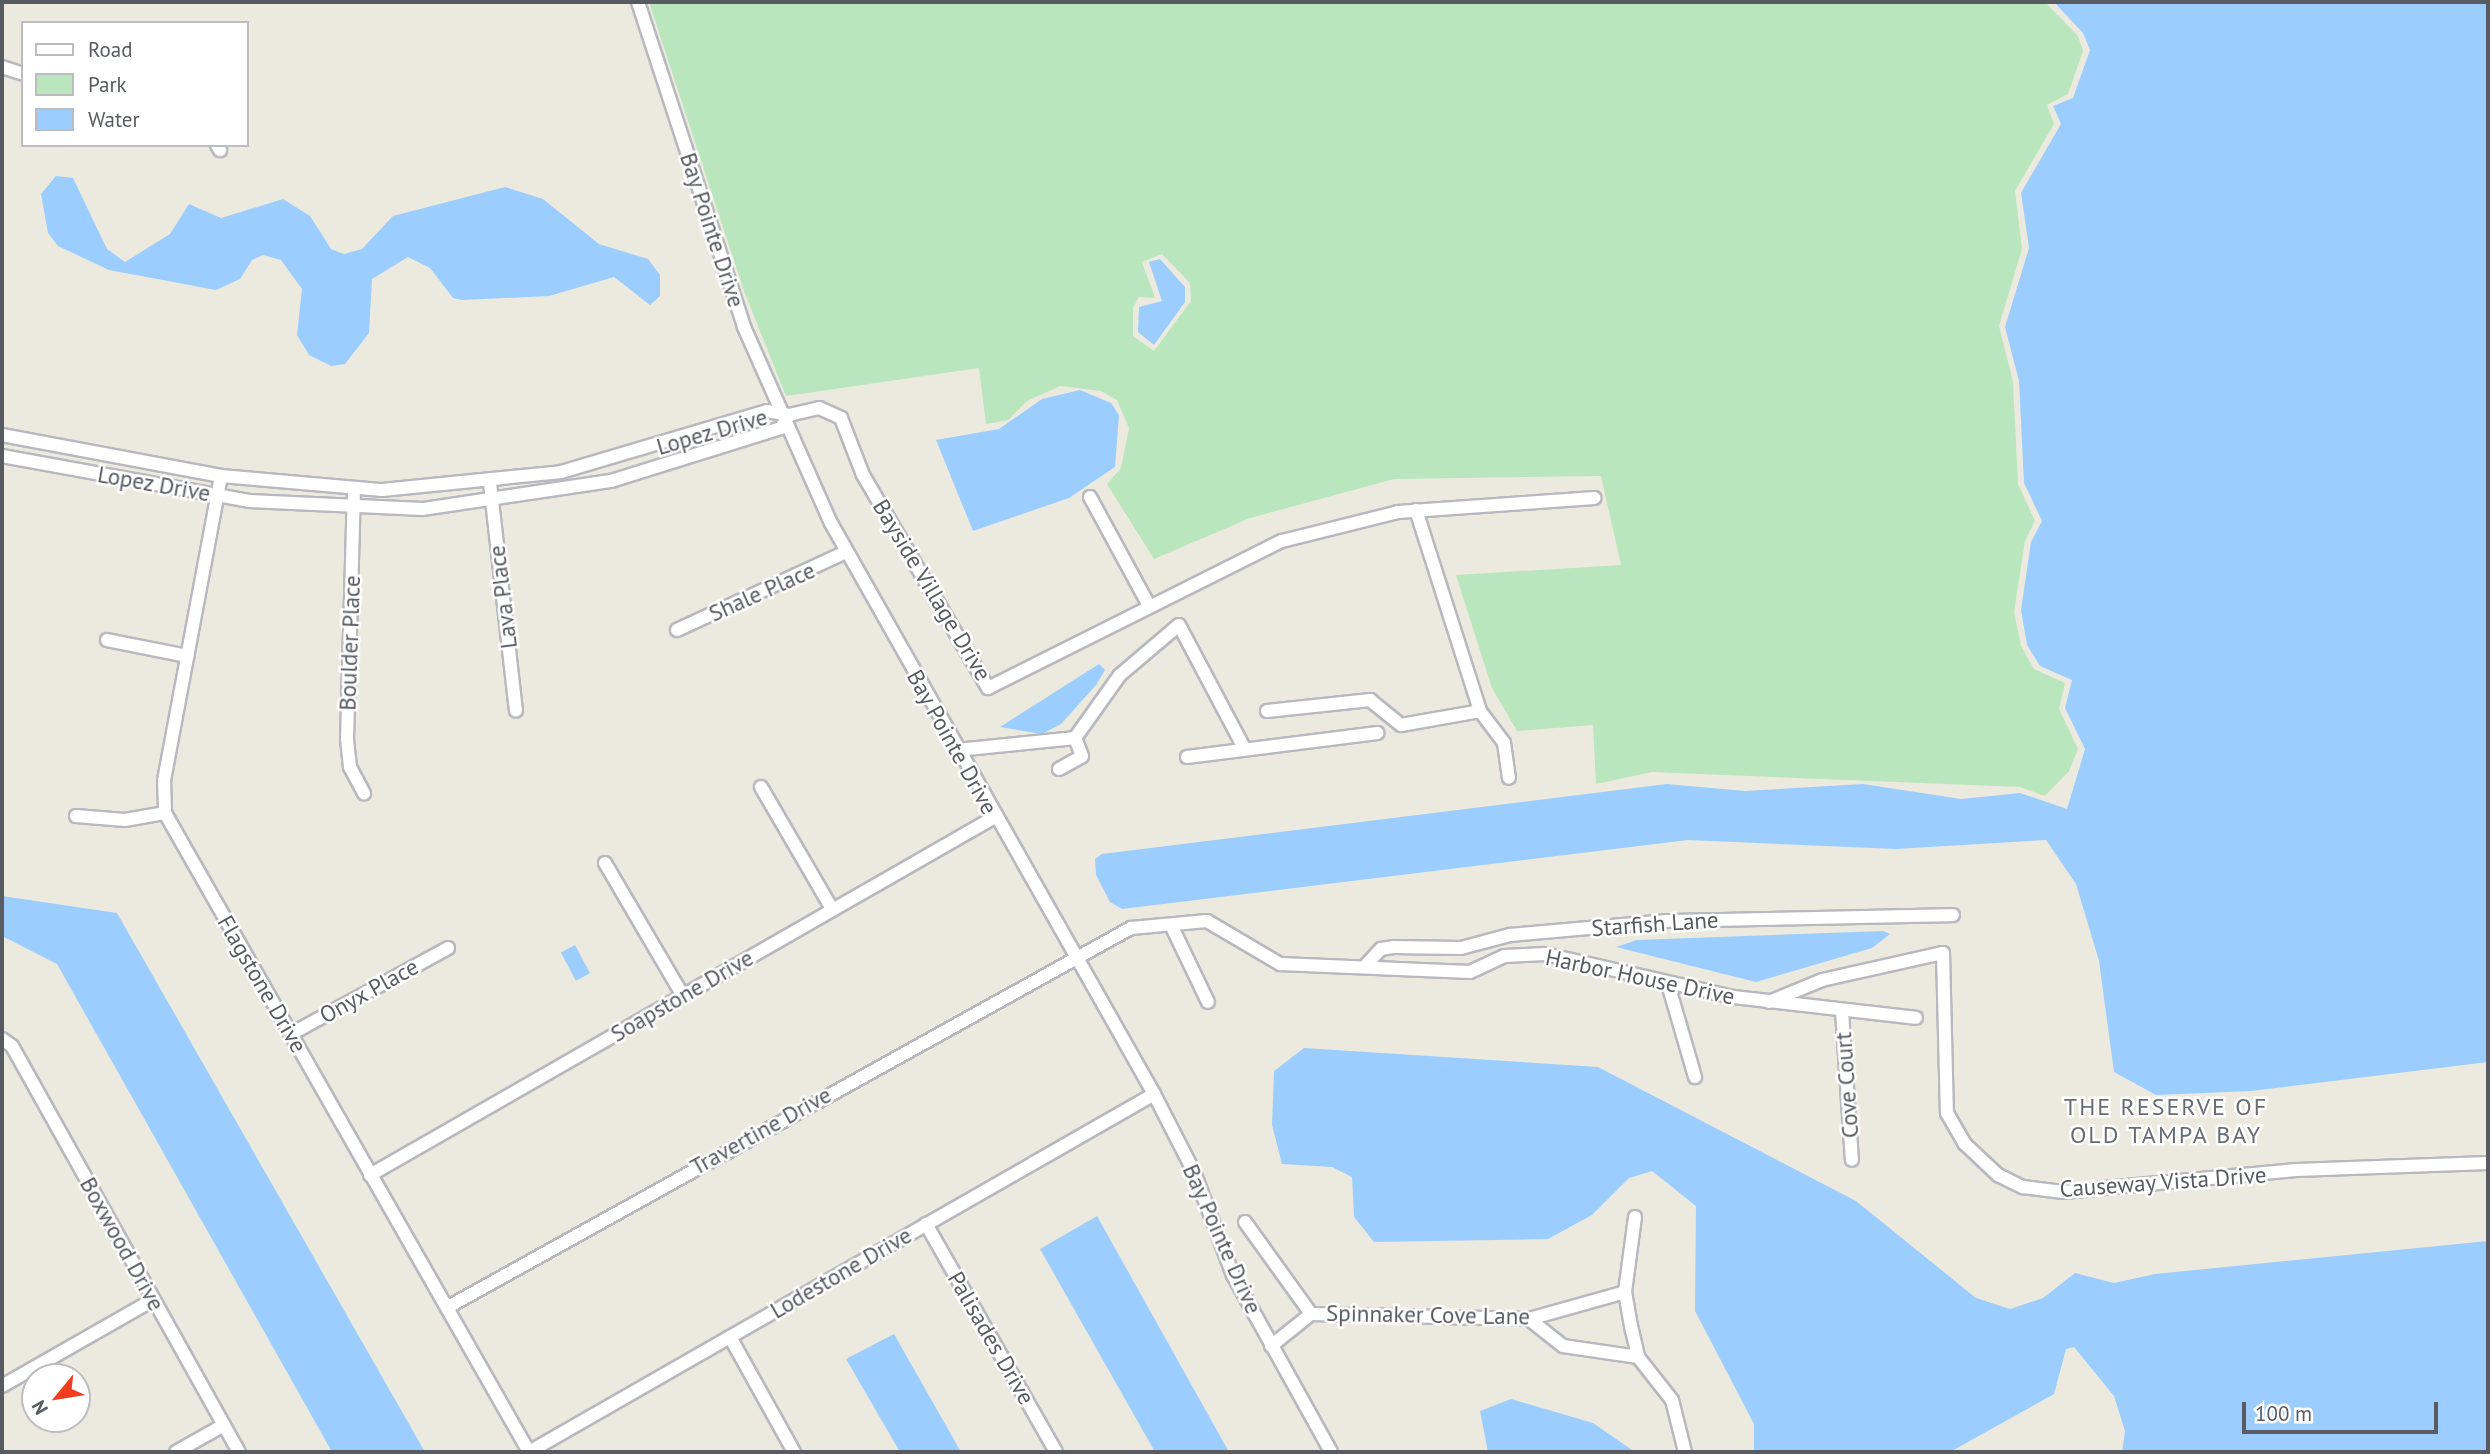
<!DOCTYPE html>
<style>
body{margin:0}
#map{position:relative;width:2490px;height:1454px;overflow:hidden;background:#eceade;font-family:"PT Sans",sans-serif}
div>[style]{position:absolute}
.green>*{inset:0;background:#b9e6bc}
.water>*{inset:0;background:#9ccdff;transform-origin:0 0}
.roads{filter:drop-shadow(2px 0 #b7b9bf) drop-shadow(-2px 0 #b7b9bf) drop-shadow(0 2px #b7b9bf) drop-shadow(0 -2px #b7b9bf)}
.minor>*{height:12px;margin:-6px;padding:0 6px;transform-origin:6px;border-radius:6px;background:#fff}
span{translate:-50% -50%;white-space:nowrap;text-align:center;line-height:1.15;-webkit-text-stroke:5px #fff;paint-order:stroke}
.street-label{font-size:23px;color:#585b61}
.neighbourhood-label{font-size:24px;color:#696d73;letter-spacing:2px}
.frame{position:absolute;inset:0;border:4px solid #585b61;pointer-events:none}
.legend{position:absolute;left:21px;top:21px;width:228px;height:126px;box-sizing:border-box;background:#fff;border:2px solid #bcbdc0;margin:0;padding:9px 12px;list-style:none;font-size:21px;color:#585b61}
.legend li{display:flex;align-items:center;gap:14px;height:35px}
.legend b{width:35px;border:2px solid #bcbdc0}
.north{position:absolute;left:21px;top:1363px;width:70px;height:70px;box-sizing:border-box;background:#fff;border:2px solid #bcbdc0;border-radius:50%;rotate:240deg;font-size:19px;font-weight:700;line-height:28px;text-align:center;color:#585b61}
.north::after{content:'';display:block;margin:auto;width:24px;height:32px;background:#f13e20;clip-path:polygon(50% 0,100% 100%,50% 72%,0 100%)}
.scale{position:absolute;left:2242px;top:1402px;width:196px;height:32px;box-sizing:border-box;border:4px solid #585b61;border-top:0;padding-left:9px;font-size:21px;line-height:24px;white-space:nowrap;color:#585b61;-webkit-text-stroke:5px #fff;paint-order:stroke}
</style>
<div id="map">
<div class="green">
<i style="clip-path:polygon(evenodd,649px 2px,2045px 2px,2078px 36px,2083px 51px,2068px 94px,2047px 105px,2054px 124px,2015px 191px,2022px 249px,1999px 326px,2013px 382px,2018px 484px,2035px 521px,2025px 541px,2014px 612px,2021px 646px,2034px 669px,2065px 683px,2059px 709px,2078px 749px,2069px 771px,2045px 796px,2020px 787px,1652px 772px,1596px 784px,1593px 725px,1517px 731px,1492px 688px,1456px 575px,1621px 565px,1601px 476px,1394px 479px,1250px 518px,1154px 559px,1107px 484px,1121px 468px,1129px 428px,1117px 400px,1101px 391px,1060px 386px,1027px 401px,1008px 420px,986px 424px,979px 368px,786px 396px,744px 291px,649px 2px,1162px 254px,1190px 283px,1191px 301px,1154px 351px,1133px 336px,1133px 308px,1139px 297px,1155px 298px,1142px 262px,1162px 254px)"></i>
</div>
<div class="water">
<i style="clip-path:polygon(2054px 2px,2488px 2px,2488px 1062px,2251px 1091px,2156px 1095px,2114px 1072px,2099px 961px,2076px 884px,2046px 840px,1896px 849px,1688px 840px,1122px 909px,1110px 902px,1096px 875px,1095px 859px,1102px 854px,1667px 784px,1745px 791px,1863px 784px,1961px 799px,2020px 793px,2067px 809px,2085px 749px,2065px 708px,2072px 680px,2040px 666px,2027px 645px,2021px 610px,2031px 542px,2042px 521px,2024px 483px,2019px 381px,2005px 327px,2029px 248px,2021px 193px,2061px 124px,2053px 106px,2073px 98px,2090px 50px,2083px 33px)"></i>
<i style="clip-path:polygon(56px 176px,73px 178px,107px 249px,125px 262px,170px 234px,189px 204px,221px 218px,283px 199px,310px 216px,331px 249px,344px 254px,362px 249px,393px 216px,505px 187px,543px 199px,599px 244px,648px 259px,660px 275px,660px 296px,650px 305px,614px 277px,549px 296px,462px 300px,453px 298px,430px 268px,408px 257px,372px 279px,369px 333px,345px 364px,331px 366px,309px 355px,297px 335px,302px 289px,281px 260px,263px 255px,252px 260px,240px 279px,216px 290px,109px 270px,58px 246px,48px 233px,41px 194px)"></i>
<i style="clip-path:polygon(1160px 259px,1185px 287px,1185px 302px,1154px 345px,1138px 332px,1139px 307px,1162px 301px,1149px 262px)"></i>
<i style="clip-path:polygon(1080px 390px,1111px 403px,1119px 415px,1115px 467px,1069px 498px,973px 531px,936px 440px,999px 429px,1042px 399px)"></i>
<i style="clip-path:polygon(1099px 664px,1105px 670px,1096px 685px,1061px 724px,1042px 734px,1000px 727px)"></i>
<i style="clip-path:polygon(2px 896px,117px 913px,425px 1452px,332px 1452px,57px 964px,2px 936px)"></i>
<i style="clip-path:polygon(1883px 931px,1890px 934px,1872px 948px,1756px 982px,1616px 947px,1637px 940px)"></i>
<i style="left:575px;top:945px;width:32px;height:16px;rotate:62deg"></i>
<i style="clip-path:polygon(1304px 1048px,1598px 1067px,1856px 1201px,1976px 1298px,2010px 1309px,2043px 1298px,2075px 1273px,2114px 1283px,2155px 1274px,2488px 1241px,2488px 1452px,2122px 1452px,2125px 1431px,2114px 1396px,2074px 1347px,2066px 1349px,2054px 1394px,1950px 1452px,1754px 1452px,1754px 1424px,1695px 1311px,1696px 1206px,1652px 1171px,1629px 1178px,1592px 1215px,1548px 1239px,1374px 1242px,1354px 1217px,1352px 1177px,1332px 1167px,1282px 1164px,1272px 1125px,1274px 1071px)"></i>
<i style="clip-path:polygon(1097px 1216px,1229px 1452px,1155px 1452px,1040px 1249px)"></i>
<i style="clip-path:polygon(894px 1334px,961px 1452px,900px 1452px,846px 1359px)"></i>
<i style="clip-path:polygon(1511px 1399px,1593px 1423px,1635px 1452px,1488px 1452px,1480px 1411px)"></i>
</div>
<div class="roads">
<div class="minor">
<i style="left:638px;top:2px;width:342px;rotate:71.9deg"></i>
<i style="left:744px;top:327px;width:214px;rotate:66.1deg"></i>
<i style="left:831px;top:523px;width:656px;rotate:60.5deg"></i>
<i style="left:1154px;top:1094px;width:88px;rotate:62.9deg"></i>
<i style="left:1194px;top:1172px;width:110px;rotate:69.3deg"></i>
<i style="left:1233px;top:1275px;width:202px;rotate:61deg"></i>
<i style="left:2px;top:67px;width:22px;rotate:18deg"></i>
<i style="left:217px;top:145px;width:6px;rotate:59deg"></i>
<i style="left:2px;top:435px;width:223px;rotate:10.6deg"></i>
<i style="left:221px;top:476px;width:162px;rotate:5deg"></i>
<i style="left:382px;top:490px;width:180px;rotate:-5.7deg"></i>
<i style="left:561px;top:472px;width:215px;rotate:-16.5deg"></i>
<i style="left:767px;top:411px;width:22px;rotate:10deg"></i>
<i style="left:789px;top:415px;width:31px;rotate:-13deg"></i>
<i style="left:819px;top:408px;width:24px;rotate:24deg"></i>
<i style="left:841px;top:418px;width:61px;rotate:68.9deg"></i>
<i style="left:863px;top:475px;width:247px;rotate:59.6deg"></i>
<i style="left:988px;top:688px;width:329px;rotate:-26.6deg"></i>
<i style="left:1282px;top:541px;width:120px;rotate:-14deg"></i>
<i style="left:1398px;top:512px;width:197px;rotate:-4.1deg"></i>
<i style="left:2px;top:456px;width:251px;rotate:10.3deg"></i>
<i style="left:249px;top:501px;width:174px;rotate:2.6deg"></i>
<i style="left:423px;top:509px;width:190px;rotate:-8.5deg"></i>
<i style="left:611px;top:481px;width:178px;rotate:-17.3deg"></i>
<i style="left:781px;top:428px;width:15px;rotate:-58deg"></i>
<i style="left:221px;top:476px;width:309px;rotate:100.6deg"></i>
<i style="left:164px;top:780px;width:33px;rotate:88deg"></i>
<i style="left:165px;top:813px;width:735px;rotate:60.33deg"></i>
<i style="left:490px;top:483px;width:229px;rotate:83.5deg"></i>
<i style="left:354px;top:489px;width:250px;rotate:91.6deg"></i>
<i style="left:347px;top:739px;width:28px;rotate:84deg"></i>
<i style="left:350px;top:767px;width:30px;rotate:62deg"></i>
<i style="left:1090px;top:497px;width:122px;rotate:61.5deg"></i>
<i style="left:1416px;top:510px;width:211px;rotate:72.3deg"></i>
<i style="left:1480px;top:711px;width:40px;rotate:53deg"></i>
<i style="left:1504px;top:743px;width:35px;rotate:82deg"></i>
<i style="left:677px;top:630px;width:186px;rotate:-24.8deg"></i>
<i style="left:107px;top:640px;width:82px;rotate:11.3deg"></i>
<i style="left:1267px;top:711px;width:104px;rotate:-6.1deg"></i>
<i style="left:1370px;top:700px;width:40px;rotate:39deg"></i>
<i style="left:1401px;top:725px;width:80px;rotate:-10deg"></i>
<i style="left:957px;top:750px;width:119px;rotate:-5.8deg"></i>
<i style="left:1075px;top:738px;width:77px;rotate:-54.5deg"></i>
<i style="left:1120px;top:675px;width:77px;rotate:-40.3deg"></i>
<i style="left:1179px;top:625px;width:137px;rotate:62.1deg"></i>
<i style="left:1187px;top:757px;width:192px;rotate:-7.2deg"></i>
<i style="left:1059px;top:769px;width:26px;rotate:-29deg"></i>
<i style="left:1082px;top:756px;width:19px;rotate:-111deg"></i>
<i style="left:761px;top:787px;width:141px;rotate:59.8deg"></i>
<i style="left:76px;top:816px;width:49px;rotate:4.7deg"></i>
<i style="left:125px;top:820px;width:41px;rotate:-9.9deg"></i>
<i style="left:605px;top:863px;width:154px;rotate:59.6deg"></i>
<i style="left:1172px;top:927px;width:83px;rotate:64.4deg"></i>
<i style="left:1366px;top:965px;width:22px;rotate:-47deg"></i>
<i style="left:1381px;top:949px;width:12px;rotate:-9deg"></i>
<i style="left:1393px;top:947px;width:68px;rotate:0.8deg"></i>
<i style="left:1461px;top:948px;width:51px;rotate:-14.9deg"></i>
<i style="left:1510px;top:935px;width:158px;rotate:-5.1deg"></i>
<i style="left:1667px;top:921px;width:286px;rotate:-1.2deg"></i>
<i style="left:1668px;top:984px;width:97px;rotate:73.8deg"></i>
<i style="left:1769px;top:1002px;width:57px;rotate:-22.5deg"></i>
<i style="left:1822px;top:980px;width:124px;rotate:-12.6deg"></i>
<i style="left:1943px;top:953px;width:160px;rotate:88.6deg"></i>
<i style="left:1947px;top:1113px;width:36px;rotate:60deg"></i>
<i style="left:1965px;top:1144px;width:45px;rotate:43.2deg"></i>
<i style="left:1998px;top:1175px;width:28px;rotate:26deg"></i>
<i style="left:2023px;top:1187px;width:40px;rotate:7.1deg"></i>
<i style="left:2063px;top:1192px;width:234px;rotate:-5.4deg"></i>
<i style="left:2296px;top:1170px;width:192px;rotate:-2.1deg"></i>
<i style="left:1842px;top:1011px;width:149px;rotate:86.2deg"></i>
<i style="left:291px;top:1034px;width:179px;rotate:-28.7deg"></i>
<i style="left:2px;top:1039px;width:12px;rotate:35deg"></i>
<i style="left:12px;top:1046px;width:465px;rotate:60.8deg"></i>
<i style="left:370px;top:1175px;width:718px;rotate:-29.81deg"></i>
<i style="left:1635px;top:1217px;width:76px;rotate:97.6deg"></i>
<i style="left:1625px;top:1292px;width:39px;rotate:80deg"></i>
<i style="left:1632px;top:1330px;width:28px;rotate:77deg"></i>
<i style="left:1638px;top:1357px;width:55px;rotate:51.7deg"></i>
<i style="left:1672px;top:1400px;width:54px;rotate:76deg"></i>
<i style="left:1245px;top:1222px;width:113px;rotate:54.3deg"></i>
<i style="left:926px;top:1224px;width:262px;rotate:60.3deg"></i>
<i style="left:448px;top:1307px;width:781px;rotate:-29.03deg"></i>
<i style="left:1131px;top:928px;width:76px;rotate:-5.3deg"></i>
<i style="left:1207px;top:921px;width:85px;rotate:30.5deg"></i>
<i style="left:1280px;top:964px;width:190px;rotate:2.4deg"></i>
<i style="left:1470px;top:972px;width:38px;rotate:-25deg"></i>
<i style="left:1505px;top:956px;width:40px;rotate:-2.9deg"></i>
<i style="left:1545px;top:954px;width:193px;rotate:12.9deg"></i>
<i style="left:1733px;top:997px;width:184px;rotate:6.5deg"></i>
<i style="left:1529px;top:1319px;width:43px;rotate:38.5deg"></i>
<i style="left:1563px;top:1346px;width:76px;rotate:8.3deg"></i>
<i style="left:730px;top:1337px;width:132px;rotate:60.9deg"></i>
<i style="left:1271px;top:1346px;width:51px;rotate:-38.7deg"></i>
<i style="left:1311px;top:1314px;width:218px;rotate:1.3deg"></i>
<i style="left:1529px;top:1319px;width:100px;rotate:-15.7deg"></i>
<i style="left:2px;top:1386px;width:174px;rotate:-29.7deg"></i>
<i style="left:176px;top:1452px;width:55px;rotate:-29.4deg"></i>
<i style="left:529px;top:1452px;width:720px;rotate:-29.8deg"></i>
</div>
</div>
<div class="street-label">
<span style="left:712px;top:230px;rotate:72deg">Bay Pointe Drive</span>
<span style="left:712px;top:432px;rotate:-16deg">Lopez Drive</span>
<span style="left:154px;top:484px;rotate:10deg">Lopez Drive</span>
<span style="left:932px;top:590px;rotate:59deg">Bayside Village Drive</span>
<span style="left:762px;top:592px;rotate:-24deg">Shale Place</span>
<span style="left:503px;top:597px;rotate:-97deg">Lava Place</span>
<span style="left:350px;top:643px;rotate:-88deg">Boulder Place</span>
<span style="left:952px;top:742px;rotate:61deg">Bay Pointe Drive</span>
<span style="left:1655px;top:924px;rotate:-4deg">Starfish Lane</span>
<span style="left:1640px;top:977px;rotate:12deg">Harbor House Drive</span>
<span style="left:262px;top:984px;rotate:60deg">Flagstone Drive</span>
<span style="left:369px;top:991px;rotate:-29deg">Onyx Place</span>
<span style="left:682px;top:996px;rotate:-30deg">Soapstone Drive</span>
<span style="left:1847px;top:1085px;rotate:-94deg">Cove Court</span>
<span style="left:761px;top:1131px;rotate:-29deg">Travertine Drive</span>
<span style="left:2163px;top:1182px;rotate:-4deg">Causeway Vista Drive</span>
<span style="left:1222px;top:1239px;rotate:66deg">Bay Pointe Drive</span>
<span style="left:122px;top:1244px;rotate:61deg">Boxwood Drive</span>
<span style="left:841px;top:1273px;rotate:-30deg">Lodestone Drive</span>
<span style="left:1428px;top:1315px;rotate:1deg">Spinnaker Cove Lane</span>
<span style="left:991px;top:1338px;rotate:60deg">Palisades Drive</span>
</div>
<div class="neighbourhood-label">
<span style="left:2166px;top:1121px">THE RESERVE OF<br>OLD TAMPA BAY</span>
</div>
<div class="frame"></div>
<ul class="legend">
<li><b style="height:9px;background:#fff"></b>Road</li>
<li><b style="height:19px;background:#b9e6bc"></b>Park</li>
<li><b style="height:19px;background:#9ccdff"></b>Water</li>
</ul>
<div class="north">N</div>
<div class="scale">100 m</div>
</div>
